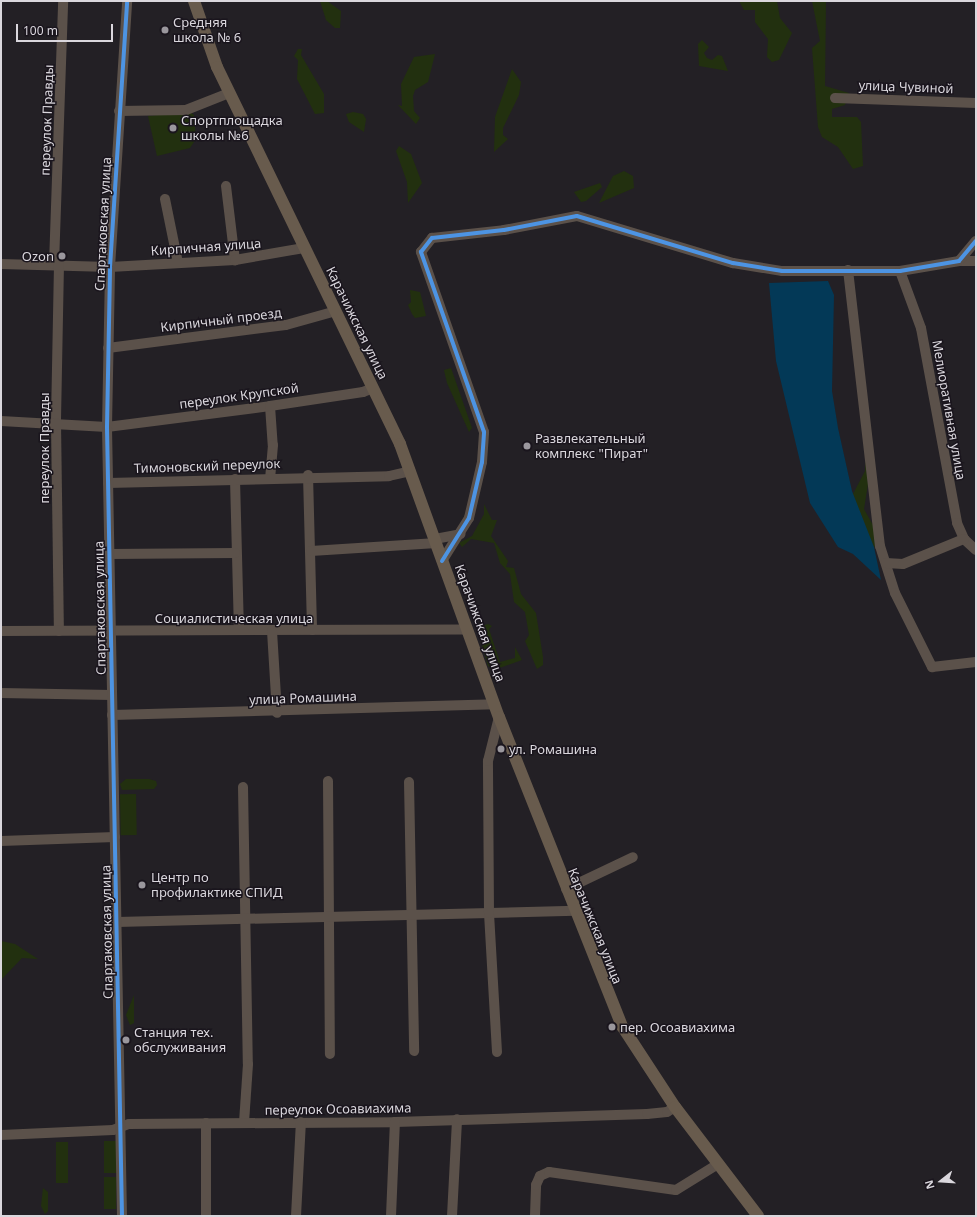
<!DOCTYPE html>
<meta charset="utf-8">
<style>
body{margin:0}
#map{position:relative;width:977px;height:1217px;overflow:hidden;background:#232025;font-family:"Noto Sans",sans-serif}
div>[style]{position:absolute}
.green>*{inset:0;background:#22300f;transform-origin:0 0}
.water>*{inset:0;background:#033957}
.minor>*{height:10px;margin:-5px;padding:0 5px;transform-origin:5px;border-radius:5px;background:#5b514a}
.major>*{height:12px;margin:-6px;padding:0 6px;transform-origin:6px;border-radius:6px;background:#685b4d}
.cycleway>*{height:4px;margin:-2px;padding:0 2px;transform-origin:2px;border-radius:2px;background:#4d94e3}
.dots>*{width:11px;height:11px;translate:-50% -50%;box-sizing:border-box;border:2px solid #1a151d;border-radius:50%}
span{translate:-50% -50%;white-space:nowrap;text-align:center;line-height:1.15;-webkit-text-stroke:3px #1a151d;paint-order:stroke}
.poi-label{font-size:13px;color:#dad7dd}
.left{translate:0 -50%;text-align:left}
.right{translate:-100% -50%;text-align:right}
.street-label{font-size:13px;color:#dad7dd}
.frame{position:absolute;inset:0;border:2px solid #dad7dd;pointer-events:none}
.north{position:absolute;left:921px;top:1161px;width:40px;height:40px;-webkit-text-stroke:3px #1a151d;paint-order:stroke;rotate:253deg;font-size:11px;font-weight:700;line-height:16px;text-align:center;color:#dad7dd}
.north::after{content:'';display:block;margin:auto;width:14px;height:18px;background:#dad7dd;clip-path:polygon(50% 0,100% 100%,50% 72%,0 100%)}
.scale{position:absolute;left:16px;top:24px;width:97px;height:18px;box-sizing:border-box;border:2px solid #dad7dd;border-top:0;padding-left:5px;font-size:12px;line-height:14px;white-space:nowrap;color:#dad7dd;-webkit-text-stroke:3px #1a151d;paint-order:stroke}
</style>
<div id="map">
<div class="green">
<i style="clip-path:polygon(320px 1px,327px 1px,341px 11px,340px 28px,335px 28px,326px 20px)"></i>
<i style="clip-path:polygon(739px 1px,777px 1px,780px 18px,792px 33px,779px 60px,772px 62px,767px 57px,768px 39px,755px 22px,755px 10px,744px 10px)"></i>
<i style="clip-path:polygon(812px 1px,826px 1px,825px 86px,849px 93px,845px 105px,832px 109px,832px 117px,857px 117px,861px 122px,863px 166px,853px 169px,838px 147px,822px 137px,818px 127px,812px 48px,820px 41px)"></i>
<i style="clip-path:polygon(702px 40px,709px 47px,704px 53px,707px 58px,712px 60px,718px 55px,722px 56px,728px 71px,699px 66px,698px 44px)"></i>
<i style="clip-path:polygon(298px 49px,302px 49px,301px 55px,324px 94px,324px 113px,315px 114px,297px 79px,298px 60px,294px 56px)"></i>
<i style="clip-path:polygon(435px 54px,428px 82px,415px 90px,413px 96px,414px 111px,420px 118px,416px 124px,398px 105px,402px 106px,401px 84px,414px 57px)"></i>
<i style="clip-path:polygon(512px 69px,521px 82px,519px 95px,503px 128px,503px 135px,508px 139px,494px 152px,495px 117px)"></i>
<i style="clip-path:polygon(190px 112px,194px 115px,196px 139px,190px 148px,157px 156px,148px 116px)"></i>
<i style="clip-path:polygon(353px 112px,363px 114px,366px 119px,364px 132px,349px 122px,346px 114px)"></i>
<i style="clip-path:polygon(399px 146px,411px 154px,422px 183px,408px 203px,407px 182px,396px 151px)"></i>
<i style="clip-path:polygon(624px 171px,633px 176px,634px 188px,599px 203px,613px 176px)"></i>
<i style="clip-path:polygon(600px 183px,602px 187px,586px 201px,581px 202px,574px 192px)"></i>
<i style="clip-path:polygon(410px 290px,420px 292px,426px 316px,415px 318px,412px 314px,408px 305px,411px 302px)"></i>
<i style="clip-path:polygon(451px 368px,472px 428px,469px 432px,447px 383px,444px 370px)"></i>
<i style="clip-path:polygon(865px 460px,868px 484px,864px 509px,874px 527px,877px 548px,870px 545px,854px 503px,853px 494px,865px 471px)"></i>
<i style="clip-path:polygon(484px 504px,492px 520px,497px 520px,491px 536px,508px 561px,506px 567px,514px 568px,521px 594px,536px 613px,543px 657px,543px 665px,537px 669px,525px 641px,529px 635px,525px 612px,514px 602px,510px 574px,500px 563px,494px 543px,471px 539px,462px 547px,459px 543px,472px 536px,484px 514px)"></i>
<i style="clip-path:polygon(488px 624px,492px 626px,489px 629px,500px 662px,515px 658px,515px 647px,522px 660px,494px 670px,488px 666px,479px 635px,479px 627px)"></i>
<i style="clip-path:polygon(126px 779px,149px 779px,156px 781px,157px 785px,154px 789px,122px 790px,120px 784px)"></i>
<i style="left:136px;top:794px;width:41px;height:16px;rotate:89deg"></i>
<i style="clip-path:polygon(1px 941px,15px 944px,38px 959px,22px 958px,1px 980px)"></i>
<i style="clip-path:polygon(134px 995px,134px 1023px,130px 1025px,126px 1015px)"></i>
<i style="left:104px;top:1141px;width:12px;height:32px"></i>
<i style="left:56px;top:1142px;width:12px;height:41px"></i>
<i style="left:104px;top:1177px;width:12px;height:32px"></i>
<i style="clip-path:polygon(43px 1188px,48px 1192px,48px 1211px,45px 1214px,41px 1206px)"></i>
</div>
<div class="water">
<i style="clip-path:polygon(828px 281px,834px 295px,832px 391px,838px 428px,852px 491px,874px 547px,881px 580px,853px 554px,838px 547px,810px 503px,776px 361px,769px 283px)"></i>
</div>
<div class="minor">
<i style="left:835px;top:98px;width:141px;rotate:2deg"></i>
<i style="left:119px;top:111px;width:67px;rotate:-0.9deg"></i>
<i style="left:186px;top:110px;width:46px;rotate:-21.6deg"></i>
<i style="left:226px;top:186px;width:75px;rotate:83.1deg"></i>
<i style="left:165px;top:199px;width:65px;rotate:78.5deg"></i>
<i style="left:959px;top:261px;width:17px"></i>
<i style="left:1px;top:264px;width:109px;rotate:1.6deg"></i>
<i style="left:110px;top:267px;width:125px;rotate:-3.2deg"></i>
<i style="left:235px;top:260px;width:70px;rotate:-9.9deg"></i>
<i style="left:54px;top:264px;width:263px;rotate:-88deg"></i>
<i style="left:59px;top:264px;width:159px;rotate:91.1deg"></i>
<i style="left:56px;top:423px;width:208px;rotate:89.2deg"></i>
<i style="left:848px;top:270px;width:278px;rotate:83.4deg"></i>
<i style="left:880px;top:546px;width:49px;rotate:72.3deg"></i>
<i style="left:895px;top:593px;width:83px;rotate:63.4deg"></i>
<i style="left:932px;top:667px;width:44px;rotate:-6.5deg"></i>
<i style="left:900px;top:271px;width:61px;rotate:69.8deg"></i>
<i style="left:921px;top:328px;width:198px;rotate:79.5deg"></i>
<i style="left:957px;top:523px;width:17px;rotate:66deg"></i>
<i style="left:964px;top:539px;width:16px;rotate:43deg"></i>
<i style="left:108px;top:348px;width:179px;rotate:-7.4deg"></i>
<i style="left:286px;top:325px;width:52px;rotate:-15.6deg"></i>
<i style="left:270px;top:406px;width:39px;rotate:86deg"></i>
<i style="left:273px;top:445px;width:32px;rotate:95deg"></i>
<i style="left:1px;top:421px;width:106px;rotate:3.2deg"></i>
<i style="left:107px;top:427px;width:164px;rotate:-7.3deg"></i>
<i style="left:270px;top:406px;width:94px;rotate:-8.6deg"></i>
<i style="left:363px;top:392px;width:11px;rotate:-22deg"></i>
<i style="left:308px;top:475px;width:155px;rotate:88.5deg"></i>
<i style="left:235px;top:479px;width:151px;rotate:88.5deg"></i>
<i style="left:108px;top:483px;width:281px;rotate:-1.4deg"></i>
<i style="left:389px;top:476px;width:22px;rotate:-13deg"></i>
<i style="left:435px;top:539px;width:26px;rotate:-11deg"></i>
<i style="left:311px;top:551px;width:126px;rotate:-3.6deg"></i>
<i style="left:110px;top:554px;width:125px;rotate:-0.5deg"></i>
<i style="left:442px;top:561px;width:51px;rotate:-57.9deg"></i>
<i style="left:469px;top:518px;width:57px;rotate:-76.9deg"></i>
<i style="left:482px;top:462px;width:30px;rotate:-86deg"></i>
<i style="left:484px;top:432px;width:191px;rotate:-109.3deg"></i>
<i style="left:421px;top:252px;width:18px;rotate:-52deg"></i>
<i style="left:432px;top:238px;width:72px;rotate:-6.3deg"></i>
<i style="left:504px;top:230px;width:74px;rotate:-10.9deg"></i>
<i style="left:577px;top:216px;width:163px;rotate:16.8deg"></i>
<i style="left:733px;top:263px;width:50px;rotate:9.3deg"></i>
<i style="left:782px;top:271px;width:118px"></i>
<i style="left:900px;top:271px;width:60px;rotate:-9.6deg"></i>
<i style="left:959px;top:261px;width:26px;rotate:-50deg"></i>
<i style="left:886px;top:563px;width:17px;rotate:3deg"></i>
<i style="left:903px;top:564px;width:66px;rotate:-22.3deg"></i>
<i style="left:1px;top:631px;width:465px;rotate:-0.2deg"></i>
<i style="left:272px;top:631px;width:82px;rotate:86.5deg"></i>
<i style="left:1px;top:693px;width:111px;rotate:1deg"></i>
<i style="left:112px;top:715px;width:383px;rotate:-1.6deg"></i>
<i style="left:328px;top:781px;width:273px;rotate:89.6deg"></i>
<i style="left:409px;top:782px;width:269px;rotate:88.9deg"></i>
<i style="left:243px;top:787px;width:277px;rotate:89deg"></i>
<i style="left:248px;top:1064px;width:58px;rotate:93.9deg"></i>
<i style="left:1px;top:841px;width:114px;rotate:-2deg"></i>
<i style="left:566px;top:889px;width:74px;rotate:-25.5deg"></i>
<i style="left:117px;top:922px;width:458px;rotate:-1.4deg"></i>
<i style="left:497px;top:1052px;width:139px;rotate:-93.3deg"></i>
<i style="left:489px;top:913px;width:152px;rotate:-90.4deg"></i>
<i style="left:488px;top:761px;width:45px;rotate:-76deg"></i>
<i style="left:1px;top:1135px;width:112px;rotate:-2.6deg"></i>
<i style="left:113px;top:1130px;width:17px;rotate:-21deg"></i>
<i style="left:129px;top:1124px;width:266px;rotate:-0.4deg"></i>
<i style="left:395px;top:1122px;width:252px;rotate:-1.8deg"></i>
<i style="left:647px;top:1114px;width:20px;rotate:-6deg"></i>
<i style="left:667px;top:1112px;width:9px;rotate:-32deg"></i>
<i style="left:122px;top:1216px;width:789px;rotate:-91.09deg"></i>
<i style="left:107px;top:427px;width:160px;rotate:-88.9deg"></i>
<i style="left:110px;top:267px;width:267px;rotate:-86.3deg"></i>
<i style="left:206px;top:1216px;width:93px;rotate:-90deg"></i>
<i style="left:296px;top:1216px;width:94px;rotate:-87deg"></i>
<i style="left:391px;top:1216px;width:94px;rotate:-87.6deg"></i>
<i style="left:452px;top:1216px;width:97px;rotate:-87deg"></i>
<i style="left:535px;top:1216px;width:31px;rotate:-88deg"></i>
<i style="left:536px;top:1185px;width:10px;rotate:-66deg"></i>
<i style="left:540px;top:1176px;width:10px;rotate:-24deg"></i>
<i style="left:549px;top:1172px;width:128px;rotate:8.1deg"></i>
<i style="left:676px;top:1190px;width:49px;rotate:-31.8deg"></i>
</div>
<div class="major">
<i style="left:194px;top:1px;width:70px;rotate:70.8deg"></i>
<i style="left:217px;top:67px;width:419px;rotate:64.1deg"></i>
<i style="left:400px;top:444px;width:290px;rotate:70.1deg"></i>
<i style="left:499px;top:717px;width:333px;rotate:68.3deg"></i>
<i style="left:622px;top:1026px;width:97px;rotate:56.8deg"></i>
<i style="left:675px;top:1107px;width:137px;rotate:52.7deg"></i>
</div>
<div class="cycleway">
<i style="left:442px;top:561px;width:51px;rotate:-57.9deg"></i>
<i style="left:469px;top:518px;width:57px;rotate:-76.9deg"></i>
<i style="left:482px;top:462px;width:30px;rotate:-86deg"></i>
<i style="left:484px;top:432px;width:191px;rotate:-109.3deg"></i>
<i style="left:421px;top:252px;width:18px;rotate:-52deg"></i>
<i style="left:432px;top:238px;width:72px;rotate:-6.3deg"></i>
<i style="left:504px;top:230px;width:74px;rotate:-10.9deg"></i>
<i style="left:577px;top:216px;width:163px;rotate:16.8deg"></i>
<i style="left:733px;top:263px;width:50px;rotate:9.3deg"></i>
<i style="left:782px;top:271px;width:118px"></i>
<i style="left:900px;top:271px;width:60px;rotate:-9.6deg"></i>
<i style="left:959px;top:261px;width:26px;rotate:-50deg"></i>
<i style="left:122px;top:1216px;width:789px;rotate:-91.09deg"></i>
<i style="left:107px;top:427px;width:160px;rotate:-88.9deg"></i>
<i style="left:110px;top:267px;width:267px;rotate:-86.3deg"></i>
</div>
<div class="dots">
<i style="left:165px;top:30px;background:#9a979d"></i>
<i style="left:173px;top:128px;background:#9a979d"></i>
<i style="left:62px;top:256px;background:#9a979d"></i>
<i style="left:527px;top:446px;background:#9a979d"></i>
<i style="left:501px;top:749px;background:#9a979d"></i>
<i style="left:142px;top:885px;background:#9a979d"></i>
<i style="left:612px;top:1027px;background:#9a979d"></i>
<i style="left:126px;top:1040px;background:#9a979d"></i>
</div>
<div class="poi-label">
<span class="left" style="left:173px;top:30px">Средняя<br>школа № 6</span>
<span class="left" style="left:181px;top:128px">Спортплощадка<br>школы №6</span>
<span class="right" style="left:54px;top:256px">Ozon</span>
<span class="left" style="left:535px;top:446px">Развлекательный<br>комплекс "Пират"</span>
<span class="left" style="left:509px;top:749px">ул. Ромашина</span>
<span class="left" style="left:151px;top:885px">Центр по<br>профилактике СПИД</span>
<span class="left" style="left:620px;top:1027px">пер. Осоавиахима</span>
<span class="left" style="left:134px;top:1040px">Станция тех.<br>обслуживания</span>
</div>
<div class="street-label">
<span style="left:906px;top:87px;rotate:2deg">улица Чувиной</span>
<span style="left:47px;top:120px;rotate:-88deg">переулок Правды</span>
<span style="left:103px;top:224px;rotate:-87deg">Спартаковская улица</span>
<span style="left:206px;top:247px;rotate:-4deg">Кирпичная улица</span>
<span style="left:221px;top:320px;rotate:-7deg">Кирпичный проезд</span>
<span style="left:357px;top:323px;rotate:64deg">Карачижская улица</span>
<span style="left:239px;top:396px;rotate:-8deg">переулок Крупской</span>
<span style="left:949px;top:410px;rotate:80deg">Мелиоративная улица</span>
<span style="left:44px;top:448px;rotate:-90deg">переулок Правды</span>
<span style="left:207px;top:466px;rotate:-2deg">Тимоновский переулок</span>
<span style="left:100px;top:608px;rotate:-91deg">Спартаковская улица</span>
<span style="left:234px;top:618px">Социалистическая улица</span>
<span style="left:480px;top:623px;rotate:70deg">Карачижская улица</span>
<span style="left:303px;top:698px;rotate:-2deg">улица Ромашина</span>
<span style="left:595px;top:926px;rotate:68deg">Карачижская улица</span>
<span style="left:107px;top:932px;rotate:-91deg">Спартаковская улица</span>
<span style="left:338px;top:1109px;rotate:-1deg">переулок Осоавиахима</span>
</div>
<div class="frame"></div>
<div class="north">N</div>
<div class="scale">100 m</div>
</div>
